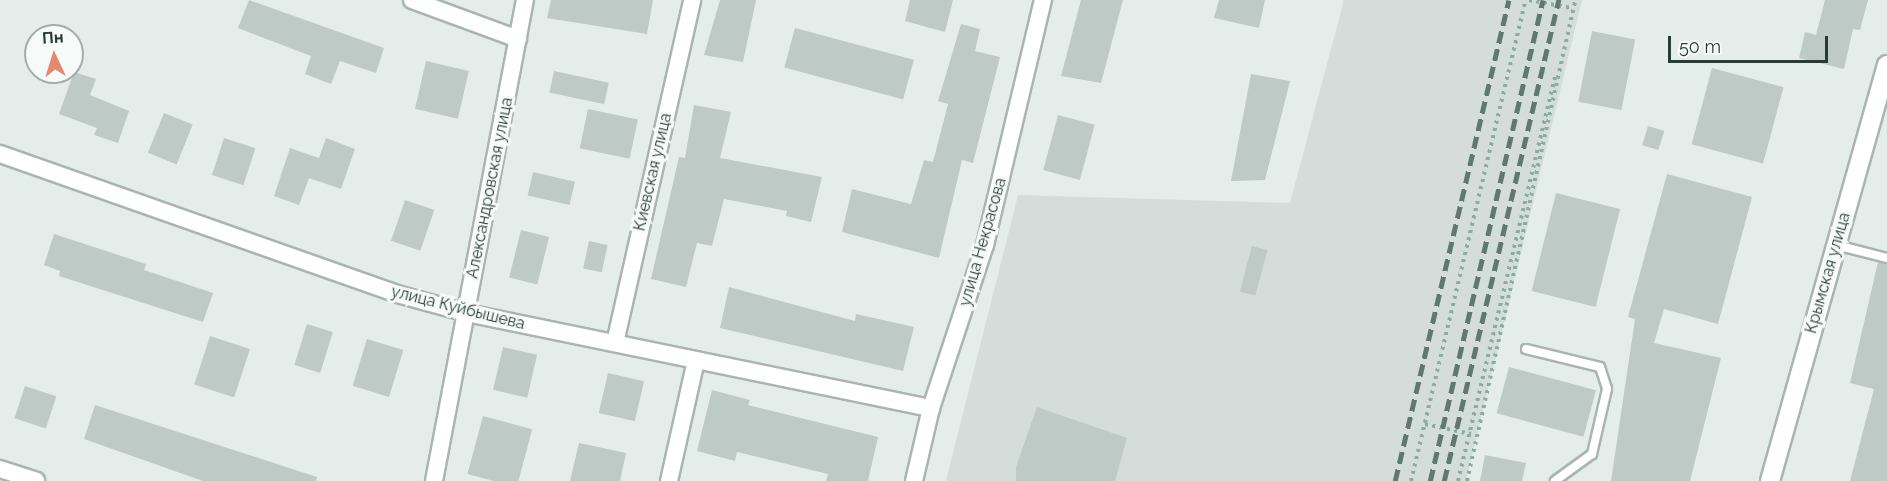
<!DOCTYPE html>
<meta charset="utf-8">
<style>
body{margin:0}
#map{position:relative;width:1887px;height:481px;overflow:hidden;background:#e5edea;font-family:Raleway,sans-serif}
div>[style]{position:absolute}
.built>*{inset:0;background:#d4ddd9}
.building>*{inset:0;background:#becac6;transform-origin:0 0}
.path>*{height:4px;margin-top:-2px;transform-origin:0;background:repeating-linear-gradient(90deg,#8aada2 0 3px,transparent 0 7.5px)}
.roads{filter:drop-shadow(2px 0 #a8b5b1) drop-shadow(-2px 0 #a8b5b1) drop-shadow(0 2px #a8b5b1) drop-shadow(0 -2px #a8b5b1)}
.service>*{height:8px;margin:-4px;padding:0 4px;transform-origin:4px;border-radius:4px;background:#fff}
.minor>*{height:16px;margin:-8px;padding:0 8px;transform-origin:8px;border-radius:8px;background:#fff}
.secondary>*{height:18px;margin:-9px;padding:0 9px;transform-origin:9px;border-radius:9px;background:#fff}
.rail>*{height:4.5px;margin-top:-2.25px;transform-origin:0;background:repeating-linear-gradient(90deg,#617872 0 12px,transparent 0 18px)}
span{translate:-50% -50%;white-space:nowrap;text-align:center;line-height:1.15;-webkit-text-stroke:6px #f6faf8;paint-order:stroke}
.street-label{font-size:16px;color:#263d37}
.north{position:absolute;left:24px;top:24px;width:60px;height:60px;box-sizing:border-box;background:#f6faf8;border:2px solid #a3aeab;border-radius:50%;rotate:356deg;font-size:16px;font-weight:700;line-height:24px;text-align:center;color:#263d37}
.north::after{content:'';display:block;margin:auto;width:21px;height:27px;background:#e38a6e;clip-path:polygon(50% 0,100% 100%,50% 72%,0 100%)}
.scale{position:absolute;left:1668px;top:36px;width:160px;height:27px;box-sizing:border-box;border:3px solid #263d37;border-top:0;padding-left:8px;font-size:18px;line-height:21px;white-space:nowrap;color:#263d37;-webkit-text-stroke:4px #f6faf8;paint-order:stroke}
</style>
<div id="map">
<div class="built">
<i style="clip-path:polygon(1344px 0,1582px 0,1466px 481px,946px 481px,1018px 195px,1290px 203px)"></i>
</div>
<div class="building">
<i style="clip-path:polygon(249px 0,384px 48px,376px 73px,340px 61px,331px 84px,305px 74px,311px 56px,238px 28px)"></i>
<i style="clip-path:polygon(551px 0,653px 0,647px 34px,547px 18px)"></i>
<i style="clip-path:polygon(720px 0,756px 0,743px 62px,704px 55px)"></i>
<i style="clip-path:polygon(910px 0,953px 0,945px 32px,905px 21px)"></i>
<i style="clip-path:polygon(1081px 0,1123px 0,1101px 83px,1061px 76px)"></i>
<i style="clip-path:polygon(1219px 0,1265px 0,1259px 28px,1214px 18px)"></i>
<i style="clip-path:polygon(1825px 0,1868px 0,1860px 30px,1853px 29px,1844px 69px,1799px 58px,1805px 32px,1816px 35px)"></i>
<i style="clip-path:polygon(961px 24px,980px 29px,975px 51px,1000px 57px,973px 163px,962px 160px,939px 258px,842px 232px,852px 189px,911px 204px,924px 160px,933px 162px,948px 104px,938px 101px)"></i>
<i style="left:795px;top:28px;width:123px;height:41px;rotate:15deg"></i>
<i style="left:1592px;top:31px;width:44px;height:72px;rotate:11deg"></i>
<i style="left:426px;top:61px;width:44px;height:49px;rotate:13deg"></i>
<i style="left:1712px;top:68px;width:74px;height:79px;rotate:15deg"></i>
<i style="left:554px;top:71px;width:56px;height:22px;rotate:12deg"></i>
<i style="clip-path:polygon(74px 72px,96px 79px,90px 95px,129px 111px,118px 143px,94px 135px,97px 128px,59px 114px)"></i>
<i style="clip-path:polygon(1251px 74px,1290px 81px,1265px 180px,1231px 181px)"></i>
<i style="clip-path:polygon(694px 105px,731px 112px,720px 158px,822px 177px,811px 222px,786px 216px,787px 211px,724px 199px,712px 246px,697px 243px,686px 287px,651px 279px,679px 157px,685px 158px)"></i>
<i style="left:588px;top:109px;width:51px;height:40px;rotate:12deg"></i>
<i style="left:164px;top:113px;width:31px;height:43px;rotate:22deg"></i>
<i style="left:1058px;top:115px;width:38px;height:57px;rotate:15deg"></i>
<i style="left:1648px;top:126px;width:17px;height:20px;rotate:17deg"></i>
<i style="left:224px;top:138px;width:33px;height:39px;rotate:18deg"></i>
<i style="clip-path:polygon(326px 138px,355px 149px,341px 189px,309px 178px,299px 205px,274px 196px,290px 148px,319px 158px)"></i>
<i style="left:533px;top:172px;width:43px;height:24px;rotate:13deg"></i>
<i style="clip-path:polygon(1667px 174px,1752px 197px,1718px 324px,1664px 309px,1654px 343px,1721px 358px,1690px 481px,1611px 481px,1635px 319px,1628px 317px)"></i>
<i style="left:1556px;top:193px;width:66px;height:101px;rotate:14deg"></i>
<i style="left:405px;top:200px;width:31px;height:43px;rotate:19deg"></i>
<i style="left:521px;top:230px;width:29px;height:49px;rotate:14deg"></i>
<i style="clip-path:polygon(54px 234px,146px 264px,144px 270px,213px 293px,203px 322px,59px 276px,60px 271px,44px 265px)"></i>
<i style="left:589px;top:241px;width:19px;height:28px;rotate:12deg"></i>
<i style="left:1252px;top:246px;width:16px;height:47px;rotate:15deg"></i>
<i style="clip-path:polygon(1878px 262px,1887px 264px,1887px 481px,1850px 481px,1874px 389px,1850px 383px)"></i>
<i style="clip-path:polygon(729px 287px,855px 321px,856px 314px,914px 327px,903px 371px,720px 328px)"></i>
<i style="left:307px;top:324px;width:27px;height:43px;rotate:17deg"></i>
<i style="left:210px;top:336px;width:42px;height:51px;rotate:18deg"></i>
<i style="left:367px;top:339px;width:38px;height:49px;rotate:17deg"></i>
<i style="left:503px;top:347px;width:35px;height:44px;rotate:13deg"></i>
<i style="left:1509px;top:367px;width:90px;height:48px;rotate:15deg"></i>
<i style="left:608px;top:373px;width:37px;height:41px;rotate:13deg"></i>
<i style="left:25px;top:386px;width:33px;height:34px;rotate:18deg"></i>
<i style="clip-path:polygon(712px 390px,750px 400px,748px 405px,878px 437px,868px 481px,826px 481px,828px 474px,737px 452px,735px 461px,697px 451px)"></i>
<i style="clip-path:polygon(95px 405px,317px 477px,316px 481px,203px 481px,84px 439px)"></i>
<i style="clip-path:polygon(1037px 407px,1127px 438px,1115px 481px,1016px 481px,1016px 467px)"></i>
<i style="left:483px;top:416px;width:51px;height:60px;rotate:15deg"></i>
<i style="clip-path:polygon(579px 443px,626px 453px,620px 481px,570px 481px)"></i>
<i style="clip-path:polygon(1485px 455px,1526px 463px,1522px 481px,1480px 481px)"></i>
</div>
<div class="path">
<i style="left:1529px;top:0;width:43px;rotate:10.8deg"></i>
<i style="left:1425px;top:424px;width:47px;rotate:12.3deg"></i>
<i style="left:1411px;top:481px;width:495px;rotate:-76.6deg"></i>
<i style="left:1458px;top:481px;width:416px;rotate:-76.5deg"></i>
<i style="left:1467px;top:481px;width:493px;rotate:-77.3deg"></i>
</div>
<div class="roads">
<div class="service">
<i style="left:1836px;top:245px;width:53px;rotate:14.3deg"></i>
<i style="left:1526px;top:349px;width:76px;rotate:13.7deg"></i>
<i style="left:1600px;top:367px;width:23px;rotate:72deg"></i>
<i style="left:1607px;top:389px;width:67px;rotate:103deg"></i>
<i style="left:1592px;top:454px;width:46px;rotate:143.9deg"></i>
</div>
<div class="minor">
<i style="left:412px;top:0;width:113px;rotate:20.2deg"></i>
<i style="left:0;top:154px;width:421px;rotate:19.4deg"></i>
<i style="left:397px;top:294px;width:73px;rotate:15.2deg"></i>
<i style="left:467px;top:313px;width:474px;rotate:11.6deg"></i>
<i style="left:615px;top:343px;width:352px;rotate:-77.3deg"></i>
<i style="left:0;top:469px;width:38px;rotate:18deg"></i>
<i style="left:434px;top:481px;width:490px;rotate:-79.3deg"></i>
<i style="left:669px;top:481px;width:124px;rotate:-77.4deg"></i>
<i style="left:914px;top:481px;width:75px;rotate:-76.9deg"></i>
<i style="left:931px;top:408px;width:172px;rotate:-71.7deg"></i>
<i style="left:985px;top:245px;width:252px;rotate:-76.7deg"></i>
</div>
<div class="secondary">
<i style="left:1770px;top:481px;width:432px;rotate:-74.3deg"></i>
</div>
</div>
<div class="rail">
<i style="left:1395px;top:481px;width:494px;rotate:-76.7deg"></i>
<i style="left:1430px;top:481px;width:494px;rotate:-76.8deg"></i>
<i style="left:1444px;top:481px;width:495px;rotate:-76.6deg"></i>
</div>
<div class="street-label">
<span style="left:653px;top:172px;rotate:-77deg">Киевская улица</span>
<span style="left:490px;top:188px;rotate:-79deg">Александровская улица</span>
<span style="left:983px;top:242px;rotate:-74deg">улица Некрасова</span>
<span style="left:1828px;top:273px;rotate:-74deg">Крымская улица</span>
<span style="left:458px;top:308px;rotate:14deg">улица Куйбышева</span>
</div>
<div class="north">Пн</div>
<div class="scale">50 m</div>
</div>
